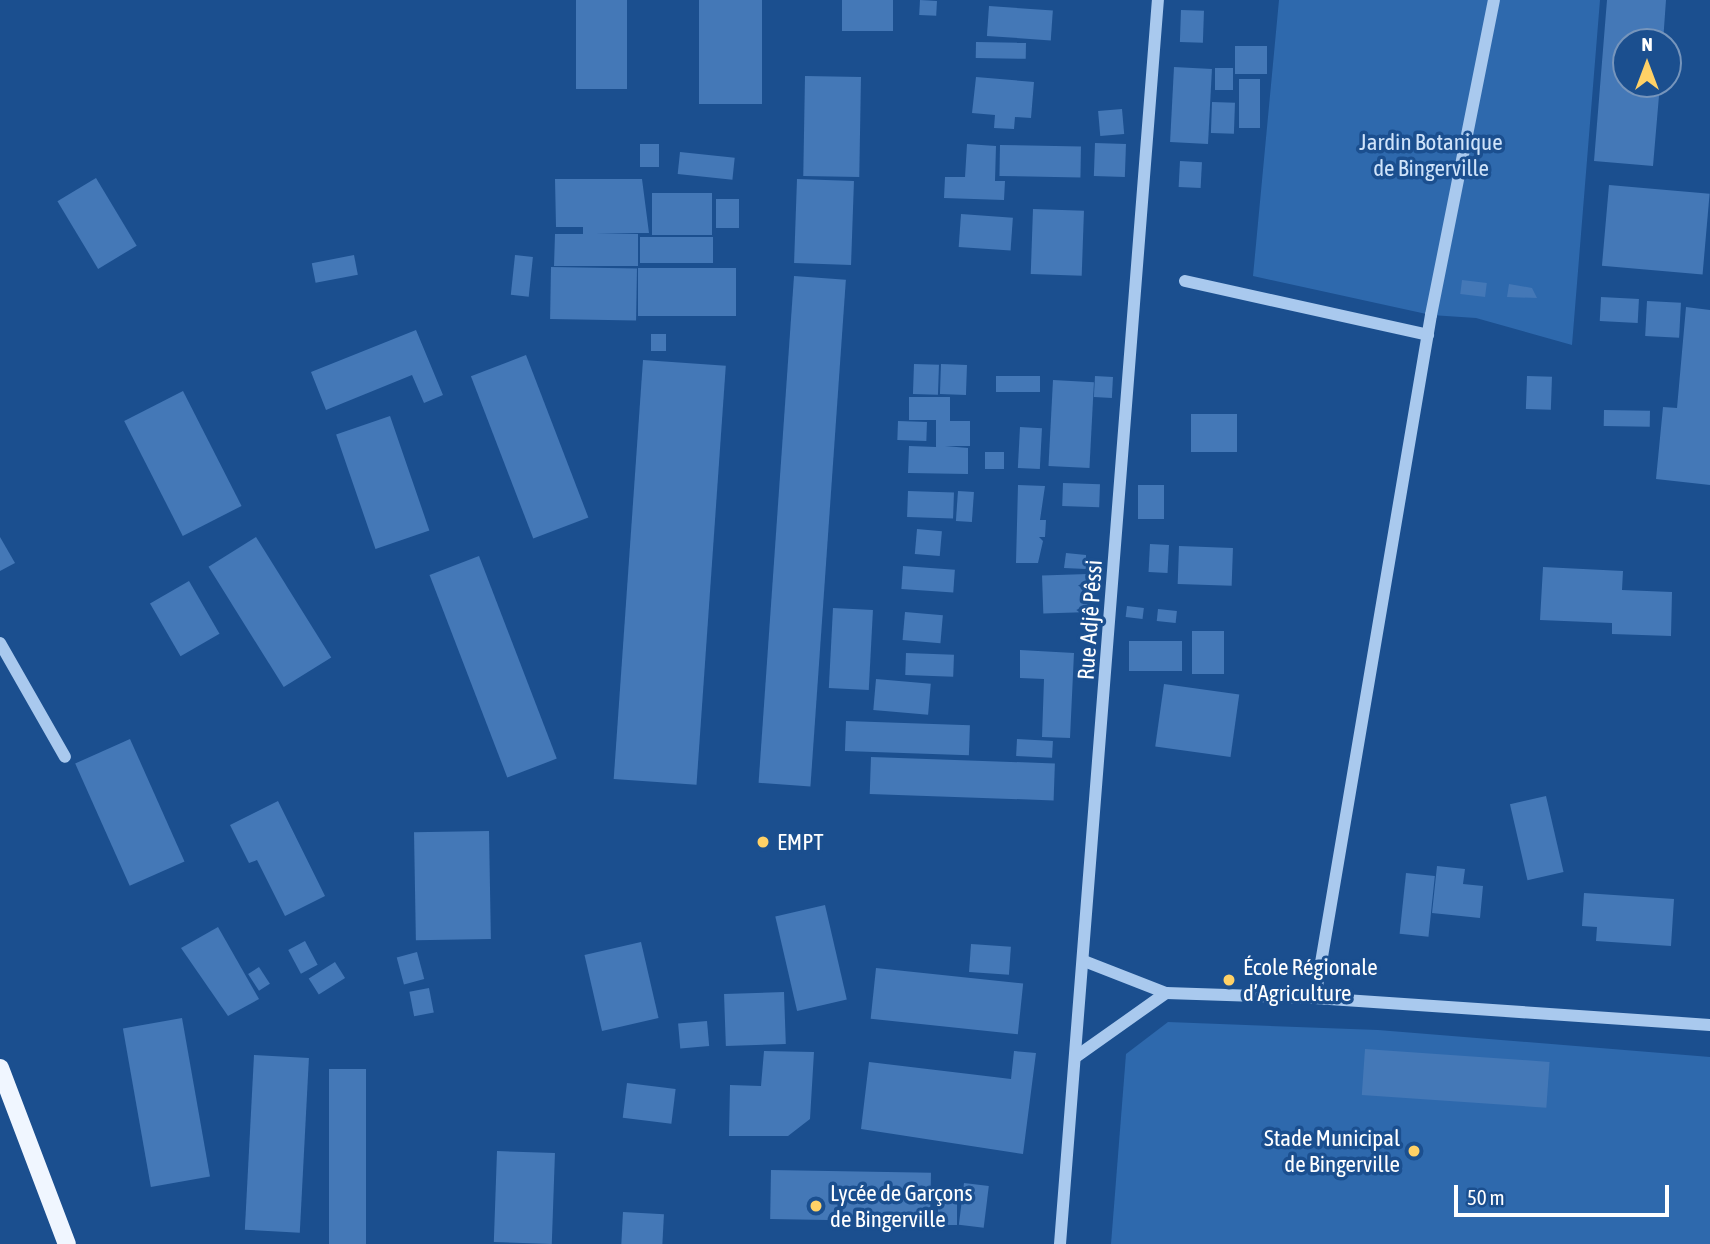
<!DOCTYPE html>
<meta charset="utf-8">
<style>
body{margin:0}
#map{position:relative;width:1710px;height:1244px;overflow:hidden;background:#1b4f8f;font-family:"Asap Condensed",sans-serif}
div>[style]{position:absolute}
.green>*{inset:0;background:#2e69ad}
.building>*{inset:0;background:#4478b7;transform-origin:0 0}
.minor>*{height:12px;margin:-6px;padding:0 6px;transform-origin:6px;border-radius:6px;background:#a9c9ee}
.major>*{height:18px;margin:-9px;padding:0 9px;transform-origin:9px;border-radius:9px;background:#f0f6ff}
.dots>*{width:19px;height:19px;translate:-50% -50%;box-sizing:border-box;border:4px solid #1b4f8f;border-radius:50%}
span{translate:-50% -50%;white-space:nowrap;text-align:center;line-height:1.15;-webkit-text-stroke:7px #1b4f8f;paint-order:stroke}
.park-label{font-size:23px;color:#cfe3fa}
.street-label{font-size:23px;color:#fff}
.poi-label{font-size:23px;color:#fff}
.left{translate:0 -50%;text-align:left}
.right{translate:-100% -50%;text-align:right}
.north{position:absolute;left:1612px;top:28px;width:70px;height:70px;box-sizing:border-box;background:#1b4f8f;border:2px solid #7695bc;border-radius:50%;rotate:0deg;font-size:19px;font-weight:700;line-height:28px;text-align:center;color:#fff}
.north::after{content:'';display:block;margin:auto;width:24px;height:32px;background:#ffd166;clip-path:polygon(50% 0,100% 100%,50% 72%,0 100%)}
.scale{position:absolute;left:1454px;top:1185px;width:215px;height:32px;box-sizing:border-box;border:4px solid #fff;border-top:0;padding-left:9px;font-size:21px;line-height:24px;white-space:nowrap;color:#fff;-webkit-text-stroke:5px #1b4f8f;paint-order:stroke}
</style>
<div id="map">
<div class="green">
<i style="clip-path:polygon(1279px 0,1600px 0,1572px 345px,1476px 318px,1431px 315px,1253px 276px)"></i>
<i style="clip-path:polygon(1168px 1022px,1378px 1030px,1710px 1057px,1710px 1244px,1111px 1244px,1126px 1054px)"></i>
</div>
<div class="building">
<i style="left:576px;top:0;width:51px;height:89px"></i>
<i style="left:699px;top:0;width:63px;height:104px"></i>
<i style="left:842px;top:0;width:51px;height:31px"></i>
<i style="left:920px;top:0;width:17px;height:15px;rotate:3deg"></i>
<i style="clip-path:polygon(1607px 0,1666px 0,1663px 42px,1626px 42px,1626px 84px,1660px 84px,1653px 166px,1594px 161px)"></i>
<i style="left:989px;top:6px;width:64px;height:30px;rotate:4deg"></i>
<i style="left:1181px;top:10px;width:23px;height:32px;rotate:2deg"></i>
<i style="left:976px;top:42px;width:50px;height:16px;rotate:1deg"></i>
<i style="left:1235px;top:46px;width:32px;height:28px"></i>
<i style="left:1174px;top:67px;width:38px;height:75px;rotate:3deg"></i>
<i style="left:1215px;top:68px;width:18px;height:22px"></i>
<i style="left:805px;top:76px;width:56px;height:100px;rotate:1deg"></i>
<i style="clip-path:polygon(976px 77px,1034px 82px,1031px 118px,1015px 117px,1014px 129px,994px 128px,995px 115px,972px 113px)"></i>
<i style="left:1239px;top:79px;width:21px;height:49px"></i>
<i style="left:1212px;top:102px;width:23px;height:31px;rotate:2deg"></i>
<i style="left:1122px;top:109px;width:25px;height:24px;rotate:85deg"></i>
<i style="left:1095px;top:143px;width:31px;height:33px;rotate:2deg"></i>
<i style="left:640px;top:144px;width:19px;height:23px"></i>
<i style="clip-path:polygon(967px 144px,996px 146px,995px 181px,1005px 181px,1004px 200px,944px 198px,945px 177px,965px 177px)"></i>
<i style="left:1000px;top:145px;width:81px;height:31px;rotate:1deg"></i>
<i style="left:680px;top:152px;width:55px;height:22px;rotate:6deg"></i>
<i style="left:1180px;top:161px;width:22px;height:26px;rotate:3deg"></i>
<i style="left:96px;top:178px;width:79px;height:45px;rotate:59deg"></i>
<i style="clip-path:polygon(555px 179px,642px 179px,649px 233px,596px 233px,638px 234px,638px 266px,554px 266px,555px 234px,583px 234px,583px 227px,556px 227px)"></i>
<i style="left:797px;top:179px;width:57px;height:84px;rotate:2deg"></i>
<i style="left:1609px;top:185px;width:101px;height:81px;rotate:5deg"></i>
<i style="left:652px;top:193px;width:60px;height:42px"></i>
<i style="left:716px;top:199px;width:23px;height:29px"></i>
<i style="left:1033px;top:209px;width:51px;height:65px;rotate:2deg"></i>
<i style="left:961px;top:214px;width:52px;height:33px;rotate:4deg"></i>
<i style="left:640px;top:237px;width:73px;height:26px"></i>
<i style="left:354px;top:255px;width:20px;height:43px;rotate:79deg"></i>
<i style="left:515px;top:255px;width:18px;height:40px;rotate:6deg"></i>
<i style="left:551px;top:267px;width:86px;height:52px;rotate:1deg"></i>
<i style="left:736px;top:268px;width:48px;height:98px;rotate:90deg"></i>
<i style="left:794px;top:276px;width:52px;height:508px;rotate:4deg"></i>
<i style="left:1462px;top:280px;width:25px;height:14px;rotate:7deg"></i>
<i style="clip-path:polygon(1509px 284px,1532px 288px,1537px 298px,1507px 297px)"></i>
<i style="left:1601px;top:297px;width:38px;height:24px;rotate:3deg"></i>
<i style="left:1647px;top:301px;width:34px;height:35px;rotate:3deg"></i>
<i style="clip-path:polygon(1686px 307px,1710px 310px,1710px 485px,1656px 479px,1663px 407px,1677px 408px)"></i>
<i style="clip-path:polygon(416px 330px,443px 395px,424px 403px,412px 375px,326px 410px,311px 372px)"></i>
<i style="left:651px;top:334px;width:15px;height:17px"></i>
<i style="left:526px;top:355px;width:174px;height:59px;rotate:69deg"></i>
<i style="left:643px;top:360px;width:83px;height:420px;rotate:4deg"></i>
<i style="left:914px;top:364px;width:25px;height:30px;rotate:2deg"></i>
<i style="left:941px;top:364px;width:26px;height:30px;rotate:2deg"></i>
<i style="left:996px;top:376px;width:44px;height:16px"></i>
<i style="left:1095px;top:376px;width:18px;height:21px;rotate:3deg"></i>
<i style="left:1527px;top:376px;width:25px;height:33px;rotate:2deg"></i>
<i style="left:1053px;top:380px;width:41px;height:86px;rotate:3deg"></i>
<i style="left:183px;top:391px;width:129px;height:66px;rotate:63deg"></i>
<i style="clip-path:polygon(909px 397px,950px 397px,950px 421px,970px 421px,970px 446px,945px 446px,968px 448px,968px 474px,908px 473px,909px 446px,936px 447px,936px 420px,909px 420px)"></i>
<i style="left:1604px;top:410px;width:46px;height:16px;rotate:1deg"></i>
<i style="left:1191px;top:414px;width:46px;height:38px"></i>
<i style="left:390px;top:416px;width:121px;height:57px;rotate:71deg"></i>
<i style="left:898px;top:421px;width:29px;height:19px;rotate:2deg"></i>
<i style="left:1020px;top:427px;width:22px;height:41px;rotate:3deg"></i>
<i style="left:985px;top:452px;width:19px;height:17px"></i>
<i style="left:1063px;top:483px;width:37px;height:23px;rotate:2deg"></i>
<i style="clip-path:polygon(1018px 485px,1045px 486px,1040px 520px,1046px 520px,1045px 537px,1039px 537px,1043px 541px,1038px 563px,1016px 563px)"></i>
<i style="left:1138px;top:485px;width:26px;height:34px"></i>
<i style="left:908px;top:491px;width:46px;height:26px;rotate:2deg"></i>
<i style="left:958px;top:491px;width:16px;height:30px;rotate:4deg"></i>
<i style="left:917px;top:529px;width:25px;height:25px;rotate:5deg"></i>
<i style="clip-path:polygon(0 537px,15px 563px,0 571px)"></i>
<i style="left:256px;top:537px;width:142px;height:56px;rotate:58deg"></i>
<i style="left:1150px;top:544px;width:19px;height:28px;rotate:3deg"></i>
<i style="left:1179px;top:546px;width:54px;height:38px;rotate:2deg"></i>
<i style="clip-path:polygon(1066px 553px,1086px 555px,1086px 569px,1064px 568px)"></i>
<i style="left:479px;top:556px;width:217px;height:53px;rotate:69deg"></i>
<i style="left:903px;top:566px;width:52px;height:23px;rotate:4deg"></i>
<i style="clip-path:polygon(1543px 567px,1623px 571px,1622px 590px,1672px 592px,1671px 636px,1612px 634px,1612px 623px,1540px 620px)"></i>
<i style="left:1088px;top:574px;width:38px;height:46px;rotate:88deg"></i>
<i style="left:189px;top:581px;width:61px;height:45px;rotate:60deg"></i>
<i style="left:1127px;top:606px;width:17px;height:11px;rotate:7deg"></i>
<i style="left:833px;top:608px;width:40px;height:80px;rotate:3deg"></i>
<i style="left:1158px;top:609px;width:19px;height:12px;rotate:6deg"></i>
<i style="left:905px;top:612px;width:38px;height:28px;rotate:5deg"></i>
<i style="left:1192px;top:631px;width:32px;height:43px"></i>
<i style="left:1129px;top:641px;width:53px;height:30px"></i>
<i style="clip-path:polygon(1020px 650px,1074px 653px,1070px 738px,1042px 737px,1044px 679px,1020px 678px)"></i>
<i style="left:906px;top:653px;width:48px;height:22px;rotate:2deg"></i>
<i style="left:876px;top:679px;width:55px;height:31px;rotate:5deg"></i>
<i style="left:1164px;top:684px;width:76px;height:63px;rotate:8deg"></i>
<i style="left:846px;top:721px;width:124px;height:30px;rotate:2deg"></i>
<i style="left:130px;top:739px;width:134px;height:60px;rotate:66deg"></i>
<i style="left:1017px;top:739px;width:36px;height:17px;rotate:3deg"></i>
<i style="left:871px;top:757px;width:184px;height:37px;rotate:2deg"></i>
<i style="left:1546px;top:796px;width:78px;height:37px;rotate:77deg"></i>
<i style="clip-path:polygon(278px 801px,325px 896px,285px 916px,257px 860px,249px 863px,230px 825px)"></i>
<i style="left:489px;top:831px;width:108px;height:75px;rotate:89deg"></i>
<i style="clip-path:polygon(1437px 866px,1465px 869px,1463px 884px,1483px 886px,1480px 918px,1432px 913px)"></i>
<i style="left:1406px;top:873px;width:29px;height:61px;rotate:6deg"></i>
<i style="clip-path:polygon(1584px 893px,1674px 899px,1671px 946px,1596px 941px,1597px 927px,1582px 926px)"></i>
<i style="left:825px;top:905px;width:97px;height:51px;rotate:77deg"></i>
<i style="clip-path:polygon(218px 927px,259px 999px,228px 1016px,181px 948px)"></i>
<i style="left:305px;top:941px;width:27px;height:19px;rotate:62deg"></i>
<i style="left:641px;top:942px;width:78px;height:58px;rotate:77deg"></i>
<i style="left:971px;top:944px;width:40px;height:28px;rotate:4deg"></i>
<i style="left:417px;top:952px;width:28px;height:21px;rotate:75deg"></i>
<i style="left:335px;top:962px;width:19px;height:31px;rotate:58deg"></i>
<i style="left:259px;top:967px;width:20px;height:13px;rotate:57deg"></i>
<i style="left:876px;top:968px;width:148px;height:51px;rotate:6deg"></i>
<i style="left:429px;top:988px;width:25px;height:20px;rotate:79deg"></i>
<i style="left:784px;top:992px;width:52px;height:60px;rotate:88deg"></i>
<i style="left:182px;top:1018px;width:161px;height:60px;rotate:80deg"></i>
<i style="left:707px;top:1021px;width:25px;height:29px;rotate:85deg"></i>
<i style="left:1365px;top:1049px;width:185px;height:46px;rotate:4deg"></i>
<i style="clip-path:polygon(764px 1051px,814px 1052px,810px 1119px,788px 1136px,729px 1136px,730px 1085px,761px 1086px)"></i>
<i style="clip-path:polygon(1014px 1051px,1036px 1053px,1023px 1154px,861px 1129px,869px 1062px,1011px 1079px)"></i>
<i style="left:254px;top:1055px;width:55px;height:175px;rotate:3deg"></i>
<i style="left:329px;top:1069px;width:37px;height:175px"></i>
<i style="left:627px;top:1083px;width:49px;height:35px;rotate:7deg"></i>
<i style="left:497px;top:1151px;width:58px;height:91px;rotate:2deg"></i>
<i style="left:771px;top:1170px;width:160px;height:49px;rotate:1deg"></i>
<i style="left:964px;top:1183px;width:25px;height:42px;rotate:7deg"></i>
<i style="left:938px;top:1188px;width:19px;height:37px"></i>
<i style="left:623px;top:1212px;width:41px;height:32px;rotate:3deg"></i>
</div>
<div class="minor">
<i style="left:1185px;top:281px;width:249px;rotate:12.5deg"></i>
<i style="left:0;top:643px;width:131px;rotate:60.3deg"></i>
<i style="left:1084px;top:961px;width:88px;rotate:21.3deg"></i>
<i style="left:1166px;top:993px;width:149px;rotate:1.9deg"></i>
<i style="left:1315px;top:998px;width:396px;rotate:3.9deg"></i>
<i style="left:1315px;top:998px;width:693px;rotate:-80.36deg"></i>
<i style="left:1431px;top:315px;width:321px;rotate:-78.7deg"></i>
<i style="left:1077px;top:1056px;width:109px;rotate:-35.3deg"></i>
<i style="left:1060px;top:1244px;width:1248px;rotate:-85.5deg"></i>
</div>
<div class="major">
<i style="left:0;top:1068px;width:188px;rotate:69.2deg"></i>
</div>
<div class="dots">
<i style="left:763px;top:842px;background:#ffd166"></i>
<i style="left:1229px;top:980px;background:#ffd166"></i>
<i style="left:1414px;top:1151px;background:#ffd166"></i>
<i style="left:816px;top:1206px;background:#ffd166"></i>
</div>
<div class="park-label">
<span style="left:1431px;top:155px">Jardin Botanique<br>de Bingerville</span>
</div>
<div class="street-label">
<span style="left:1090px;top:620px;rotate:-86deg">Rue Adjê Pêssi</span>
</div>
<div class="poi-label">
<span class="left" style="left:777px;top:842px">EMPT</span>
<span class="left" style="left:1243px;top:980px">École Régionale<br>d’Agriculture</span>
<span class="right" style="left:1400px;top:1151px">Stade Municipal<br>de Bingerville</span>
<span class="left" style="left:830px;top:1206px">Lycée de Garçons<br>de Bingerville</span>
</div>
<div class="north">N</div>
<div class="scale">50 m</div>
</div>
